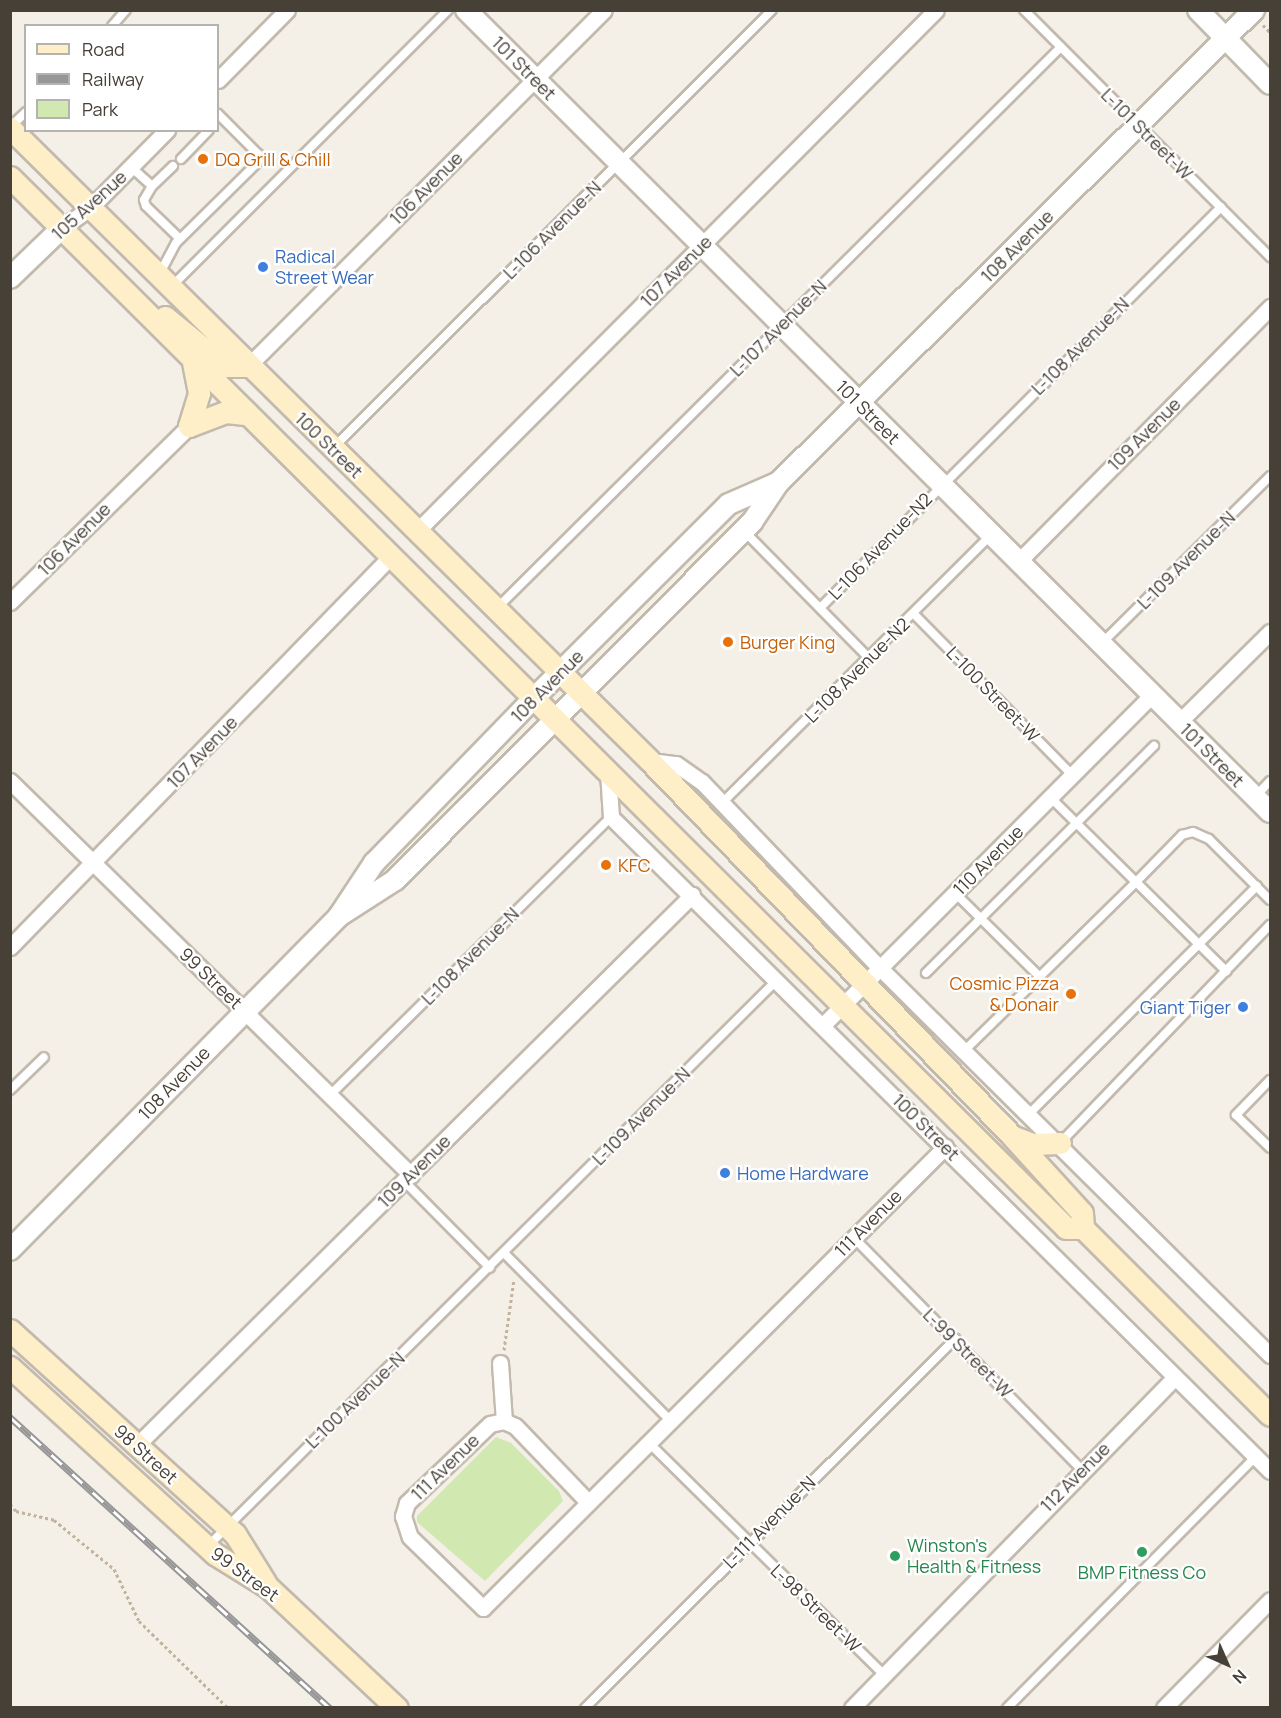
<!DOCTYPE html>
<style>
body{margin:0}
#map{position:relative;width:1281px;height:1718px;overflow:hidden;background:#f4f0e8;font-family:Manrope,sans-serif}
div>[style]{position:absolute}
.green>*{inset:0;background:#d1e8b1}
.path>*{height:3px;margin-top:-1.5px;transform-origin:0;background:repeating-linear-gradient(90deg,#c1b39c 0 3px,transparent 0 6px)}
.roads{filter:drop-shadow(2px 0 #c3baae) drop-shadow(-2px 0 #c3baae) drop-shadow(0 2px #c3baae) drop-shadow(0 -2px #c3baae)}
.service>*{height:8px;margin:-4px;padding:0 4px;transform-origin:4px;border-radius:4px;background:#fff}
.minor>*{height:15px;margin:-7.5px;padding:0 7.5px;transform-origin:7.5px;border-radius:7.5px;background:#fff}
.tertiary>*{height:20px;margin:-10px;padding:0 10px;transform-origin:10px;border-radius:10px;background:#fff}
.secondary>*{height:21px;margin:-10.5px;padding:0 10.5px;transform-origin:10.5px;border-radius:10.5px;background:#feefc8}
.rail>*{height:7px;margin-top:-3.5px;transform-origin:0;background:repeating-linear-gradient(90deg,#fff 0 14px,#979797 0 28px);box-sizing:border-box;border-block:2px solid #979797}
.dots>*{width:16px;height:16px;translate:-50% -50%;box-sizing:border-box;border:3px solid #fff;border-radius:50%}
span{translate:-50% -50%;white-space:nowrap;text-align:center;line-height:1.15;-webkit-text-stroke:4.5px #fff;paint-order:stroke}
.street-label{font-size:18px;color:#474037}
.food-label{font-size:18px;color:#c56008}
.left{translate:0 -50%;text-align:left}
.right{translate:-100% -50%;text-align:right}
.shop-label{font-size:18px;color:#366cbe}
.leisure-label{font-size:18px;color:#27864d}
.frame{position:absolute;inset:0;border:12px solid #474037;pointer-events:none}
.legend{position:absolute;left:24px;top:24px;width:195px;height:108px;box-sizing:border-box;background:#fff;border:2px solid #b5b3af;margin:0;padding:8px 10px;list-style:none;font-size:18px;color:#474037}
.legend li{display:flex;align-items:center;gap:12px;height:30px}
.legend b{width:30px;border:2px solid #b5b3af}
.north{position:absolute;left:1197px;top:1634px;width:60px;height:60px;-webkit-text-stroke:4px #fff;paint-order:stroke;rotate:135deg;font-size:16px;font-weight:700;line-height:24px;text-align:center;color:#474037}
.north::after{content:'';display:block;margin:auto;width:21px;height:27px;background:#474037;clip-path:polygon(50% 0,100% 100%,50% 72%,0 100%)}
</style>
<div id="map">
<div class="green">
<i style="clip-path:polygon(496px 1437px,511px 1443px,559px 1491px,563px 1501px,485px 1581px,417px 1522px,417px 1516px)"></i>
</div>
<div class="path">
<i style="left:1263px;top:25px;width:10px;rotate:45deg"></i>
<i style="left:504px;top:1350px;width:72px;rotate:-82deg"></i>
<i style="left:10px;top:1504px;width:9px;rotate:49deg"></i>
<i style="left:16px;top:1511px;width:39px;rotate:13deg"></i>
<i style="left:54px;top:1520px;width:77px;rotate:39.2deg"></i>
<i style="left:114px;top:1569px;width:58px;rotate:64.3deg"></i>
<i style="left:139px;top:1621px;width:124px;rotate:44.3deg"></i>
</div>
<div class="roads">
<div class="service">
<i style="left:1024px;top:10px;width:349px;rotate:45.1deg"></i>
<i style="left:112px;top:26px;width:21px;rotate:-49deg"></i>
<i style="left:10px;top:127px;width:22px;rotate:-43deg"></i>
<i style="left:181px;top:159px;width:40px;rotate:-46deg"></i>
<i style="left:173px;top:166px;width:29px;rotate:136deg"></i>
<i style="left:152px;top:186px;width:16px;rotate:120deg"></i>
<i style="left:144px;top:200px;width:6px;rotate:72deg"></i>
<i style="left:146px;top:206px;width:47px;rotate:44.1deg"></i>
<i style="left:131px;top:167px;width:28px;rotate:42deg"></i>
<i style="left:160px;top:273px;width:34px;rotate:-62deg"></i>
<i style="left:176px;top:243px;width:115px;rotate:-44.6deg"></i>
<i style="left:258px;top:162px;width:8px;rotate:-90deg"></i>
<i style="left:258px;top:154px;width:57px;rotate:-135deg"></i>
<i style="left:171px;top:287px;width:392px;rotate:-45deg"></i>
<i style="left:333px;top:448px;width:620px;rotate:-44.93deg"></i>
<i style="left:744px;top:531px;width:178px;rotate:45.5deg"></i>
<i style="left:498px;top:607px;width:794px;rotate:-44.85deg"></i>
<i style="left:820px;top:608px;width:567px;rotate:-45deg"></i>
<i style="left:914px;top:614px;width:226px;rotate:45.5deg"></i>
<i style="left:1101px;top:644px;width:238px;rotate:-44.8deg"></i>
<i style="left:1050px;top:797px;width:121px;rotate:44.7deg"></i>
<i style="left:1136px;top:882px;width:66px;rotate:-45.6deg"></i>
<i style="left:1182px;top:835px;width:11px;rotate:-15deg"></i>
<i style="left:1193px;top:832px;width:17px;rotate:24deg"></i>
<i style="left:1209px;top:839px;width:86px;rotate:45deg"></i>
<i style="left:1255px;top:797px;width:22px;rotate:-47deg"></i>
<i style="left:722px;top:803px;width:380px;rotate:-44.9deg"></i>
<i style="left:955px;top:893px;width:120px;rotate:44.7deg"></i>
<i style="left:926px;top:973px;width:322px;rotate:-44.9deg"></i>
<i style="left:965px;top:1050px;width:240px;rotate:-44.5deg"></i>
<i style="left:1136px;top:882px;width:127px;rotate:44.7deg"></i>
<i style="left:1270px;top:1080px;width:49px;rotate:134.2deg"></i>
<i style="left:1236px;top:1115px;width:47px;rotate:44.1deg"></i>
<i style="left:10px;top:1090px;width:47px;rotate:-44.1deg"></i>
<i style="left:330px;top:1095px;width:395px;rotate:-44.7deg"></i>
<i style="left:1030px;top:1113px;width:321px;rotate:-45deg"></i>
<i style="left:1061px;top:1142px;width:301px;rotate:-46.1deg"></i>
<i style="left:404px;top:1181px;width:122px;rotate:45.3deg"></i>
<i style="left:854px;top:1238px;width:325px;rotate:45.5deg"></i>
<i style="left:504px;top:1253px;width:235px;rotate:45.2deg"></i>
<i style="left:648px;top:1442px;width:329px;rotate:44.6deg"></i>
<i style="left:208px;top:1546px;width:801px;rotate:-44.85deg"></i>
<i style="left:585px;top:1708px;width:523px;rotate:-44.92deg"></i>
<i style="left:1007px;top:1708px;width:354px;rotate:-45.3deg"></i>
</div>
<div class="minor">
<i style="left:218px;top:80px;width:98px;rotate:-45.4deg"></i>
<i style="left:62px;top:228px;width:34px;rotate:-36deg"></i>
<i style="left:90px;top:208px;width:110px;rotate:-45.4deg"></i>
<i style="left:248px;top:366px;width:503px;rotate:-45deg"></i>
<i style="left:417px;top:531px;width:735px;rotate:-45.11deg"></i>
<i style="left:1018px;top:562px;width:359px;rotate:-45.3deg"></i>
<i style="left:10px;top:602px;width:251px;rotate:-44.5deg"></i>
<i style="left:1179px;top:722px;width:128px;rotate:-44.7deg"></i>
<i style="left:650px;top:761px;width:26px;rotate:7deg"></i>
<i style="left:676px;top:764px;width:32px;rotate:35deg"></i>
<i style="left:702px;top:782px;width:259px;rotate:46.3deg"></i>
<i style="left:881px;top:969px;width:548px;rotate:44.78deg"></i>
<i style="left:608px;top:772px;width:45px;rotate:86.2deg"></i>
<i style="left:611px;top:817px;width:928px;rotate:44.78deg"></i>
<i style="left:10px;top:781px;width:562px;rotate:44.5deg"></i>
<i style="left:10px;top:947px;width:547px;rotate:-45.74deg"></i>
<i style="left:824px;top:1024px;width:463px;rotate:-45.1deg"></i>
<i style="left:500px;top:1363px;width:58px;rotate:86.1deg"></i>
<i style="left:136px;top:1446px;width:783px;rotate:-44.74deg"></i>
<i style="left:588px;top:1502px;width:105px;rotate:-133.8deg"></i>
<i style="left:515px;top:1426px;width:12px;rotate:-156deg"></i>
<i style="left:504px;top:1421px;width:14px;rotate:168deg"></i>
<i style="left:490px;top:1424px;width:115px;rotate:136.4deg"></i>
<i style="left:407px;top:1503px;width:14px;rotate:107deg"></i>
<i style="left:403px;top:1516px;width:22px;rotate:72deg"></i>
<i style="left:410px;top:1537px;width:102px;rotate:44.2deg"></i>
<i style="left:483px;top:1608px;width:653px;rotate:-44.94deg"></i>
<i style="left:852px;top:1708px;width:461px;rotate:-45.7deg"></i>
<i style="left:1164px;top:1708px;width:151px;rotate:-45.5deg"></i>
</div>
<div class="tertiary">
<i style="left:466px;top:10px;width:1136px;rotate:44.93deg"></i>
<i style="left:1198px;top:10px;width:103px;rotate:45.8deg"></i>
<i style="left:10px;top:278px;width:72px;rotate:-43.9deg"></i>
<i style="left:339px;top:916px;width:67px;rotate:-32.7deg"></i>
<i style="left:395px;top:880px;width:506px;rotate:-45.08deg"></i>
<i style="left:752px;top:522px;width:48px;rotate:-56deg"></i>
<i style="left:779px;top:482px;width:670px;rotate:-44.82deg"></i>
<i style="left:10px;top:1250px;width:469px;rotate:-45.4deg"></i>
<i style="left:339px;top:916px;width:64px;rotate:-56.6deg"></i>
<i style="left:374px;top:863px;width:230px;rotate:-45.9deg"></i>
<i style="left:534px;top:698px;width:275px;rotate:-44.9deg"></i>
<i style="left:729px;top:504px;width:55px;rotate:-23.7deg"></i>
</div>
<div class="secondary">
<i style="left:10px;top:128px;width:900px;rotate:44.68deg"></i>
<i style="left:650px;top:761px;width:520px;rotate:46.01deg"></i>
<i style="left:1011px;top:1135px;width:105px;rotate:47.7deg"></i>
<i style="left:1082px;top:1213px;width:15px;rotate:86deg"></i>
<i style="left:1083px;top:1228px;width:264px;rotate:45deg"></i>
<i style="left:10px;top:177px;width:1490px;rotate:44.86deg"></i>
<i style="left:1066px;top:1228px;width:17px"></i>
<i style="left:165px;top:317px;width:77px;rotate:39.2deg"></i>
<i style="left:225px;top:366px;width:23px"></i>
<i style="left:189px;top:426px;width:34px;rotate:-73deg"></i>
<i style="left:199px;top:393px;width:33px;rotate:-101deg"></i>
<i style="left:189px;top:426px;width:40px;rotate:-21deg"></i>
<i style="left:226px;top:412px;width:19px;rotate:6deg"></i>
<i style="left:1014px;top:1137px;width:19px;rotate:21deg"></i>
<i style="left:1032px;top:1144px;width:28px;rotate:-2deg"></i>
<i style="left:10px;top:1330px;width:304px;rotate:42.2deg"></i>
<i style="left:235px;top:1534px;width:57px;rotate:58deg"></i>
<i style="left:10px;top:1367px;width:277px;rotate:42.4deg"></i>
<i style="left:215px;top:1554px;width:62px;rotate:31.9deg"></i>
<i style="left:268px;top:1587px;width:177px;rotate:43.2deg"></i>
</div>
</div>
<div class="rail">
<i style="left:10px;top:1417px;width:433px;rotate:42.3deg"></i>
</div>
<div class="dots">
<i style="left:203px;top:159px;background:#e8710a"></i>
<i style="left:263px;top:267px;background:#3f7fe0"></i>
<i style="left:728px;top:642px;background:#e8710a"></i>
<i style="left:606px;top:865px;background:#e8710a"></i>
<i style="left:1071px;top:994px;background:#e8710a"></i>
<i style="left:1243px;top:1007px;background:#3f7fe0"></i>
<i style="left:725px;top:1173px;background:#3f7fe0"></i>
<i style="left:1142px;top:1552px;background:#2e9e5b"></i>
<i style="left:895px;top:1556px;background:#2e9e5b"></i>
</div>
<div class="street-label">
<span style="left:524px;top:68px;rotate:45deg">101 Street</span>
<span style="left:1147px;top:134px;rotate:45deg">L-101 Street-W</span>
<span style="left:426px;top:188px;rotate:-45deg">106 Avenue</span>
<span style="left:89px;top:205px;rotate:-42deg">105 Avenue</span>
<span style="left:552px;top:230px;rotate:-45deg">L-106 Avenue-N</span>
<span style="left:1017px;top:246px;rotate:-45deg">108 Avenue</span>
<span style="left:676px;top:271px;rotate:-45deg">107 Avenue</span>
<span style="left:778px;top:328px;rotate:-45deg">L-107 Avenue-N</span>
<span style="left:1080px;top:346px;rotate:-45deg">L-108 Avenue-N</span>
<span style="left:868px;top:412px;rotate:45deg">101 Street</span>
<span style="left:1144px;top:434px;rotate:-45deg">109 Avenue</span>
<span style="left:329px;top:445px;rotate:44deg">100 Street</span>
<span style="left:74px;top:539px;rotate:-45deg">106 Avenue</span>
<span style="left:880px;top:546px;rotate:-46deg">L-106 Avenue-N2</span>
<span style="left:1186px;top:560px;rotate:-45deg">L-109 Avenue-N</span>
<span style="left:857px;top:670px;rotate:-45deg">L-108 Avenue-N2</span>
<span style="left:547px;top:686px;rotate:-45deg">108 Avenue</span>
<span style="left:993px;top:694px;rotate:46deg">L-100 Street-W</span>
<span style="left:202px;top:752px;rotate:-46deg">107 Avenue</span>
<span style="left:1212px;top:755px;rotate:45deg">101 Street</span>
<span style="left:988px;top:860px;rotate:-45deg">110 Avenue</span>
<span style="left:470px;top:956px;rotate:-45deg">L-108 Avenue-N</span>
<span style="left:211px;top:978px;rotate:44deg">99 Street</span>
<span style="left:174px;top:1083px;rotate:-46deg">108 Avenue</span>
<span style="left:641px;top:1116px;rotate:-45deg">L-109 Avenue-N</span>
<span style="left:926px;top:1127px;rotate:45deg">100 Street</span>
<span style="left:414px;top:1171px;rotate:-45deg">109 Avenue</span>
<span style="left:868px;top:1223px;rotate:-45deg">111 Avenue</span>
<span style="left:968px;top:1353px;rotate:45deg">L-99 Street-W</span>
<span style="left:355px;top:1400px;rotate:-44deg">L-100 Avenue-N</span>
<span style="left:146px;top:1454px;rotate:42deg">98 Street</span>
<span style="left:445px;top:1467px;rotate:-44deg">111 Avenue</span>
<span style="left:1075px;top:1477px;rotate:-45deg">112 Avenue</span>
<span style="left:769px;top:1522px;rotate:-45deg">L-111 Avenue-N</span>
<span style="left:245px;top:1574px;rotate:36deg">99 Street</span>
<span style="left:816px;top:1608px;rotate:44deg">L-98 Street-W</span>
</div>
<div class="food-label">
<span class="left" style="left:215px;top:159px">DQ Grill &amp; Chill</span>
<span class="left" style="left:740px;top:642px">Burger King</span>
<span class="left" style="left:618px;top:865px">KFC</span>
<span class="right" style="left:1059px;top:994px">Cosmic Pizza<br>&amp; Donair</span>
</div>
<div class="shop-label">
<span class="left" style="left:275px;top:267px">Radical<br>Street Wear</span>
<span class="right" style="left:1231px;top:1007px">Giant Tiger</span>
<span class="left" style="left:737px;top:1173px">Home Hardware</span>
</div>
<div class="leisure-label">
<span class="left" style="left:907px;top:1556px">Winston's<br>Health &amp; Fitness</span>
<span style="left:1142px;top:1572px">BMP Fitness Co</span>
</div>
<div class="frame"></div>
<ul class="legend">
<li><b style="height:8px;background:#feefc8"></b>Road</li>
<li><b style="height:8px;background:#979797"></b>Railway</li>
<li><b style="height:16px;background:#d1e8b1"></b>Park</li>
</ul>
<div class="north">N</div>
</div>
